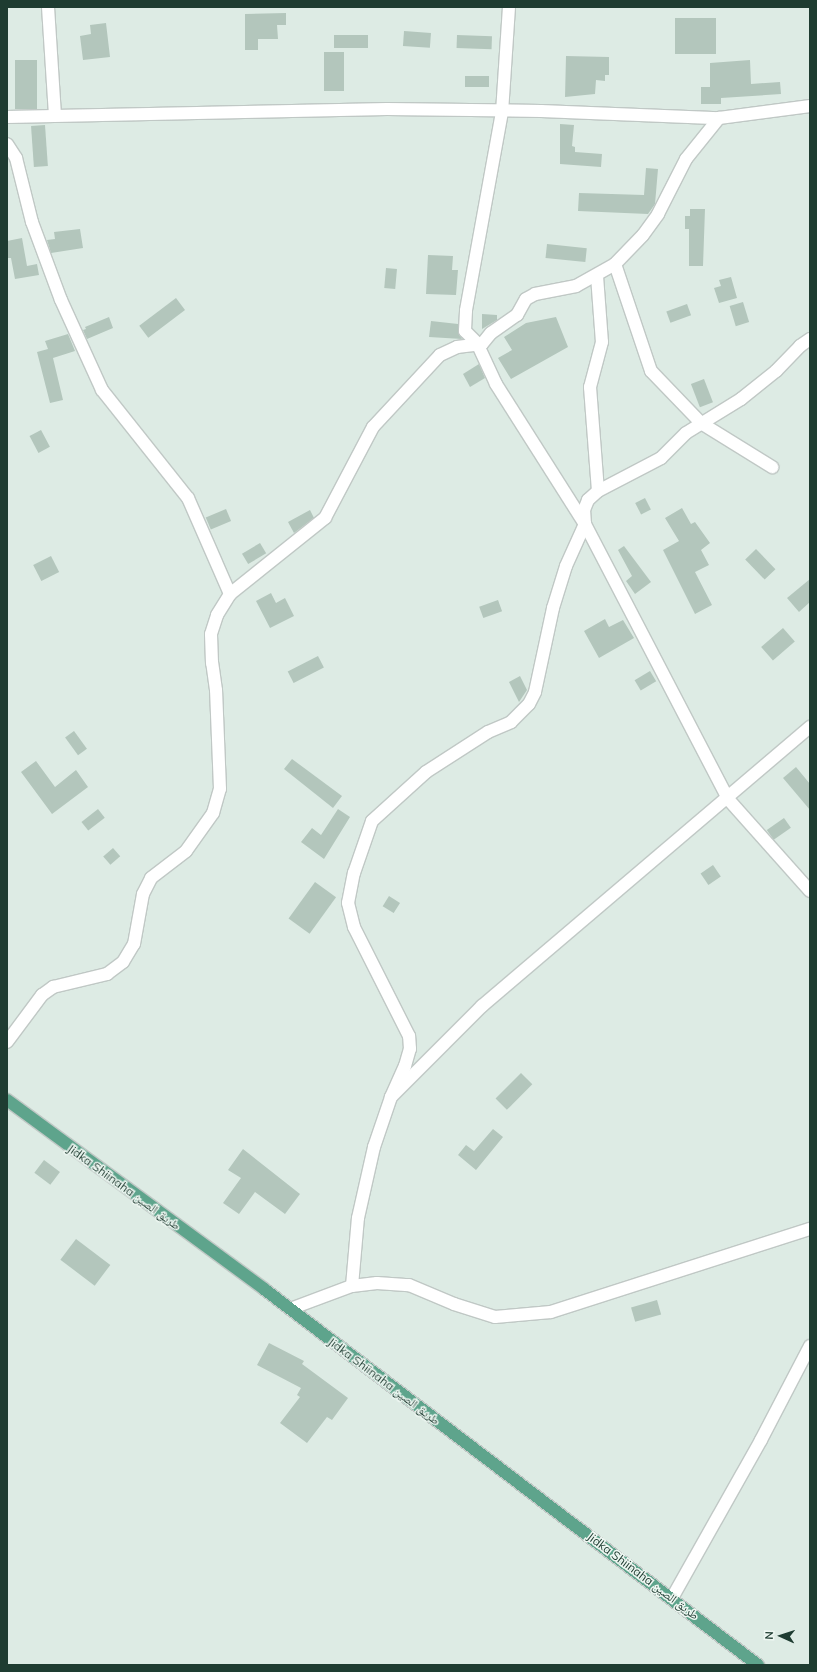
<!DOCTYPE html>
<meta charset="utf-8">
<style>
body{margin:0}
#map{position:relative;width:817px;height:1672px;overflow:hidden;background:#ddebe4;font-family:Mulish,"Noto Naskh Arabic",sans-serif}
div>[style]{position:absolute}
.building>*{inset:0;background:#b3c6bc;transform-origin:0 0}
.roads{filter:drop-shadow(1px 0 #c0c8c5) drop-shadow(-1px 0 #c0c8c5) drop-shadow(0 1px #c0c8c5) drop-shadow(0 -1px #c0c8c5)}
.minor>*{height:12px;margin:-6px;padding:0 6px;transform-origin:6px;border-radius:6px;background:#fff}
.primary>*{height:12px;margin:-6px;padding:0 6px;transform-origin:6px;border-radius:6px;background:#5ea48c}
span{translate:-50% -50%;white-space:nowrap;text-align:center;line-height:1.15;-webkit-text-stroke:3px #eef7f2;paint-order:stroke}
.street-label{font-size:12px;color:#1e3c31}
.frame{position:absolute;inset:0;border:8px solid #1e3c31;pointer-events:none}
.north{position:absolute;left:761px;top:1616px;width:40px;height:40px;-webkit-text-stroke:3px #eef7f2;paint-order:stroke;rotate:273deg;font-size:11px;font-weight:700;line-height:16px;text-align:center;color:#1e3c31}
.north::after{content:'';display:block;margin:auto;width:14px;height:18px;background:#1e3c31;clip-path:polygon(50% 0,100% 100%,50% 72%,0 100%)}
</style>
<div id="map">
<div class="building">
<i style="clip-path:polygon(286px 13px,286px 25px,277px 25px,278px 39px,258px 39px,258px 50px,245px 50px,245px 14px)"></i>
<i style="left:675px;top:18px;width:41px;height:36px"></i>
<i style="clip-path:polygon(106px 23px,110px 57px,83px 60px,80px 36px,91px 34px,90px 25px)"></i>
<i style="left:404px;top:31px;width:27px;height:15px;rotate:4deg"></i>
<i style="left:368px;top:35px;width:13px;height:34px;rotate:90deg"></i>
<i style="left:457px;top:35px;width:35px;height:13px;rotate:2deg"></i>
<i style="left:344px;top:52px;width:39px;height:20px;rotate:90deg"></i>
<i style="clip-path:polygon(566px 56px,609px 57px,609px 75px,605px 75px,605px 81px,596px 80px,595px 94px,565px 97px)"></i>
<i style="left:15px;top:60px;width:22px;height:49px"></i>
<i style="clip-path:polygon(750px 60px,751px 84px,780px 82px,781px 94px,721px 98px,721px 104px,701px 104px,701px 87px,710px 87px,710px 63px)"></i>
<i style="left:465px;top:76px;width:24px;height:11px"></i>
<i style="clip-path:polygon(560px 124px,574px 125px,572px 146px,575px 147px,575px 152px,602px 154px,601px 167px,560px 164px)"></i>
<i style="left:45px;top:125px;width:41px;height:14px;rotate:86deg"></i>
<i style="clip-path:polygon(646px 168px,658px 169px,655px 204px,648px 214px,578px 211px,579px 193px,644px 195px)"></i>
<i style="clip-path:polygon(690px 209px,705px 209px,703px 266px,689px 266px,689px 229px,685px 229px,685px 216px,690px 216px)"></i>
<i style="clip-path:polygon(80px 229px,83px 248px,51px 253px,47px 240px,55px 239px,54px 232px)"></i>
<i style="clip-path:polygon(22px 238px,27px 266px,37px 264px,39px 275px,15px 279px,11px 258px,7px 258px,7px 241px)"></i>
<i style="left:547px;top:244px;width:40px;height:14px;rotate:6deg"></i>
<i style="clip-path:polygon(428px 255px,453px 256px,452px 270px,458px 270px,456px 295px,426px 294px)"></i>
<i style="left:386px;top:268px;width:11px;height:20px;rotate:5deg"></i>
<i style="clip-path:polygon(731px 277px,737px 298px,719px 303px,714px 288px,721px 286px,719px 280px)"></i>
<i style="left:176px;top:298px;width:15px;height:46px;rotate:53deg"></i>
<i style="left:743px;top:302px;width:21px;height:14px;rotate:73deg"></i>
<i style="left:687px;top:304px;width:12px;height:22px;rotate:70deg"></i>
<i style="clip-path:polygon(482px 314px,497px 315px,497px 320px,482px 329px)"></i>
<i style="clip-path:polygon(109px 317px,113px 328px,87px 339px,83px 330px,86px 329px,85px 327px)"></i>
<i style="clip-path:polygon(556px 317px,568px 347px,511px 379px,498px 358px,512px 350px,504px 337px,526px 323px)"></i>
<i style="clip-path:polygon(431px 321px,458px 324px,458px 333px,462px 339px,429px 337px)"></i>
<i style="clip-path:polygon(68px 334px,75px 351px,53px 358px,63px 400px,50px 403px,37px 352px,48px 349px,45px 341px)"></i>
<i style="clip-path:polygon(479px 364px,485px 378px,470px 387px,463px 374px)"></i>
<i style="left:704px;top:379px;width:25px;height:14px;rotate:69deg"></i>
<i style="left:41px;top:430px;width:19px;height:13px;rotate:62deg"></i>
<i style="left:645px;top:498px;width:13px;height:11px;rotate:63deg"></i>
<i style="clip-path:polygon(682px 508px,691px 524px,695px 522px,710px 543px,701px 550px,709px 565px,695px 572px,712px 605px,695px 614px,663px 550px,679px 541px,665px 518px)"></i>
<i style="left:226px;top:509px;width:13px;height:22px;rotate:67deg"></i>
<i style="clip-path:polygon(310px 510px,314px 518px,294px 533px,288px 522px)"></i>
<i style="left:260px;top:543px;width:12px;height:21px;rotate:59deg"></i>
<i style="clip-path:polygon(624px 546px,651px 582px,635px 594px,626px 581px,632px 576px,618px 550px)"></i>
<i style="left:756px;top:549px;width:28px;height:15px;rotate:46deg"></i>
<i style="left:51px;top:556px;width:18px;height:20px;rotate:63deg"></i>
<i style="clip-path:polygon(810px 579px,810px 602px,799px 612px,787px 598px)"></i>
<i style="clip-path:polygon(271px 593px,276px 603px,285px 598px,294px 616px,270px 628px,256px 601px)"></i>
<i style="left:498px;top:600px;width:12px;height:20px;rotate:70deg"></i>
<i style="clip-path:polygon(605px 619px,609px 627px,623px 620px,634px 638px,599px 658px,584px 631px)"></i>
<i style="left:783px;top:628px;width:18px;height:29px;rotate:49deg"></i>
<i style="left:318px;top:656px;width:13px;height:34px;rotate:63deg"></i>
<i style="left:650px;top:671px;width:12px;height:18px;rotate:59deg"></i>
<i style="clip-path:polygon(520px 676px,527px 690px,519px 702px,509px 682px)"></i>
<i style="left:74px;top:731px;width:22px;height:11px;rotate:54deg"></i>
<i style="clip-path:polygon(292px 759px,342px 796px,333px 808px,284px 769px)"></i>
<i style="clip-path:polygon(36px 761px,55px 787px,76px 770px,88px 787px,52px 814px,21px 772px)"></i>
<i style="clip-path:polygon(796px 767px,810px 784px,810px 810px,783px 778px)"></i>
<i style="left:98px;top:809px;width:11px;height:21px;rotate:52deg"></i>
<i style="clip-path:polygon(338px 809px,350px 817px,324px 859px,301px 842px,312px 828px,321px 835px)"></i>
<i style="left:784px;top:818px;width:12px;height:21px;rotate:55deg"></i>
<i style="left:113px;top:848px;width:11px;height:13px;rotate:49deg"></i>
<i style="left:713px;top:865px;width:14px;height:15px;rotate:56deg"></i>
<i style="left:315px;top:882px;width:26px;height:45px;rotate:36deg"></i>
<i style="left:389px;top:896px;width:13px;height:12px;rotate:32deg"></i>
<i style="left:521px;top:1073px;width:16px;height:36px;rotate:45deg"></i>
<i style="clip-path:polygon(493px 1129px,503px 1137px,476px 1170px,458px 1155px,466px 1145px,474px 1151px)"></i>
<i style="clip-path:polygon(243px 1149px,300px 1194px,285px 1214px,255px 1192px,239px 1214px,223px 1203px,241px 1178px,228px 1170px)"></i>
<i style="left:44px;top:1160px;width:20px;height:16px;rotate:37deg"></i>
<i style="left:76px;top:1239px;width:43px;height:26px;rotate:37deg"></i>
<i style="left:657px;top:1300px;width:15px;height:27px;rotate:74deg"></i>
<i style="clip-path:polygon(269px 1343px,304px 1361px,302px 1364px,348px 1398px,332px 1420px,327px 1417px,307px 1443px,280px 1423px,300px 1397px,297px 1395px,301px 1388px,257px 1365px)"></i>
</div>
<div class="roads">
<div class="minor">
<i style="left:48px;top:7px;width:108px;rotate:86.3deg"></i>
<i style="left:509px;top:7px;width:105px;rotate:93.8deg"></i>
<i style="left:502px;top:112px;width:202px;rotate:100.3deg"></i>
<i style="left:466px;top:311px;width:20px;rotate:93deg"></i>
<i style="left:465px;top:331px;width:17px;rotate:45deg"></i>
<i style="left:477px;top:343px;width:45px;rotate:65.1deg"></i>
<i style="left:496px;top:384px;width:166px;rotate:57.6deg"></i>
<i style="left:585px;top:524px;width:310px;rotate:62.5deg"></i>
<i style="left:728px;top:799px;width:123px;rotate:48.3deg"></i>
<i style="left:7px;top:117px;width:380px;rotate:-1.2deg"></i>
<i style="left:387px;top:109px;width:154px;rotate:0.7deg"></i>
<i style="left:541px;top:111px;width:178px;rotate:2.3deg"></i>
<i style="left:7px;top:144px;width:17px;rotate:57deg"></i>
<i style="left:16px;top:158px;width:66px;rotate:76deg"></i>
<i style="left:32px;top:222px;width:83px;rotate:69.6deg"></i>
<i style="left:61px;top:300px;width:99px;rotate:65.5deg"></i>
<i style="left:102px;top:390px;width:138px;rotate:51.5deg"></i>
<i style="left:188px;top:498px;width:105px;rotate:66.4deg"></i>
<i style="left:615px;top:264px;width:113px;rotate:71.4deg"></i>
<i style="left:651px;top:371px;width:72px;rotate:46.1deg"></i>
<i style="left:701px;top:423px;width:84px;rotate:31.8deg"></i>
<i style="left:597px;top:276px;width:66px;rotate:85.7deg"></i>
<i style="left:602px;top:342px;width:47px;rotate:104.9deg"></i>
<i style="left:590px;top:387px;width:104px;rotate:85.6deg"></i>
<i style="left:7px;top:1042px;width:59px;rotate:-53.3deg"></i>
<i style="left:42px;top:995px;width:14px;rotate:-36deg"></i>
<i style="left:53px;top:987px;width:56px;rotate:-13.5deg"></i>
<i style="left:107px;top:974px;width:20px;rotate:-37deg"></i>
<i style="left:123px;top:962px;width:21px;rotate:-59deg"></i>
<i style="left:134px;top:944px;width:51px;rotate:-79.8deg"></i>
<i style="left:143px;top:894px;width:18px;rotate:-63deg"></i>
<i style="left:151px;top:878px;width:44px;rotate:-37.6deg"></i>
<i style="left:186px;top:851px;width:47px;rotate:-54.6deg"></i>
<i style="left:213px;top:813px;width:25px;rotate:-74deg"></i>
<i style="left:220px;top:789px;width:99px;rotate:-92.3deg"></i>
<i style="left:216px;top:690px;width:27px;rotate:-98deg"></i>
<i style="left:212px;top:663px;width:29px;rotate:-92deg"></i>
<i style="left:211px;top:634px;width:20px;rotate:-72deg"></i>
<i style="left:217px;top:615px;width:25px;rotate:-58deg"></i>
<i style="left:230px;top:594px;width:122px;rotate:-38.7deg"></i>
<i style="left:325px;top:518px;width:103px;rotate:-62.2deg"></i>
<i style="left:373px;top:427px;width:98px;rotate:-47.1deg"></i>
<i style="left:440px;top:355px;width:19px;rotate:-25deg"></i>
<i style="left:457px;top:347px;width:25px;rotate:-7deg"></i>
<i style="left:482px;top:344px;width:14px;rotate:-51deg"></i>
<i style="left:491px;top:333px;width:32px;rotate:-35deg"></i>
<i style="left:517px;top:315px;width:18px;rotate:-61deg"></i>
<i style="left:526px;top:299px;width:10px;rotate:-29deg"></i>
<i style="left:535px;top:294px;width:42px;rotate:-11deg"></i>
<i style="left:576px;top:286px;width:45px;rotate:-29.4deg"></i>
<i style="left:615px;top:264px;width:40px;rotate:-46deg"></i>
<i style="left:643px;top:235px;width:26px;rotate:-54deg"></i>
<i style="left:658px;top:214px;width:62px;rotate:-63deg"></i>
<i style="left:686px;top:159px;width:53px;rotate:-51.2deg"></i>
<i style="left:719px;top:118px;width:92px;rotate:-7.5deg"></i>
<i style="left:391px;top:1097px;width:34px;rotate:-66deg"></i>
<i style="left:405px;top:1066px;width:18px;rotate:-74deg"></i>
<i style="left:410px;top:1049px;width:13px;rotate:-94deg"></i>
<i style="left:409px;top:1036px;width:122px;rotate:-116.8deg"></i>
<i style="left:354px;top:927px;width:25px;rotate:-104deg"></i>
<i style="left:348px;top:903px;width:31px;rotate:-79deg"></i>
<i style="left:354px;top:873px;width:55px;rotate:-70.9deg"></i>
<i style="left:372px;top:821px;width:73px;rotate:-42.2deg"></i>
<i style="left:426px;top:772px;width:74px;rotate:-32.8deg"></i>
<i style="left:488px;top:732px;width:25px;rotate:-23deg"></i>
<i style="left:511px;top:722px;width:25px;rotate:-45deg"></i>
<i style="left:529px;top:704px;width:13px;rotate:-63deg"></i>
<i style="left:535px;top:692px;width:86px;rotate:-77.9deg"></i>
<i style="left:553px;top:608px;width:44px;rotate:-72.8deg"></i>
<i style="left:566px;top:566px;width:46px;rotate:-65.7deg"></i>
<i style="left:585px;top:524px;width:14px;rotate:-94deg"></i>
<i style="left:584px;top:510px;width:11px;rotate:-68deg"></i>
<i style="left:588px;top:500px;width:13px;rotate:-42deg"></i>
<i style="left:598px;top:491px;width:71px;rotate:-27.6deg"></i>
<i style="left:661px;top:458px;width:35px;rotate:-45deg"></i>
<i style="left:686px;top:433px;width:65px;rotate:-31.7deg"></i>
<i style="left:741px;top:399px;width:45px;rotate:-38.7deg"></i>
<i style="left:776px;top:371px;width:35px;rotate:-46deg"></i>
<i style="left:800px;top:346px;width:12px;rotate:-35deg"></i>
<i style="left:352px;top:1286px;width:68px;rotate:-85deg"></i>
<i style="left:358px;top:1218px;width:73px;rotate:-77.3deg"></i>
<i style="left:374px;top:1147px;width:53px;rotate:-71.2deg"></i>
<i style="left:391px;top:1097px;width:129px;rotate:-45deg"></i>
<i style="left:482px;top:1006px;width:431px;rotate:-40.4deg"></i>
<i style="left:290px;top:1309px;width:66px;rotate:-20.4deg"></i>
<i style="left:352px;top:1286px;width:25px;rotate:-7deg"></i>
<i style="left:377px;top:1283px;width:32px;rotate:4deg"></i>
<i style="left:409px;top:1285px;width:49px;rotate:22.9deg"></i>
<i style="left:454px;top:1304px;width:43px;rotate:17.6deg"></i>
<i style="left:495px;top:1317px;width:56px;rotate:-5.1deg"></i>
<i style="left:551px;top:1312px;width:272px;rotate:-17.8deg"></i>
<i style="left:672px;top:1598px;width:181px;rotate:-60.6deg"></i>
<i style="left:761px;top:1440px;width:106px;rotate:-62.5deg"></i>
</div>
<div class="primary">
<i style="left:7px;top:1100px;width:319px;rotate:36.3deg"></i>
<i style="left:264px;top:1289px;width:621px;rotate:37.28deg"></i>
</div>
</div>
<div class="street-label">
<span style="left:124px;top:1187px;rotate:36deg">Jidka Shiinaha طريق الصين</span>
<span style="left:384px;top:1381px;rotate:37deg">Jidka Shiinaha طريق الصين</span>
<span style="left:643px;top:1576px;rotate:37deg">Jidka Shiinaha طريق الصين</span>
</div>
<div class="frame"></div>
<div class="north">N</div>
</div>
